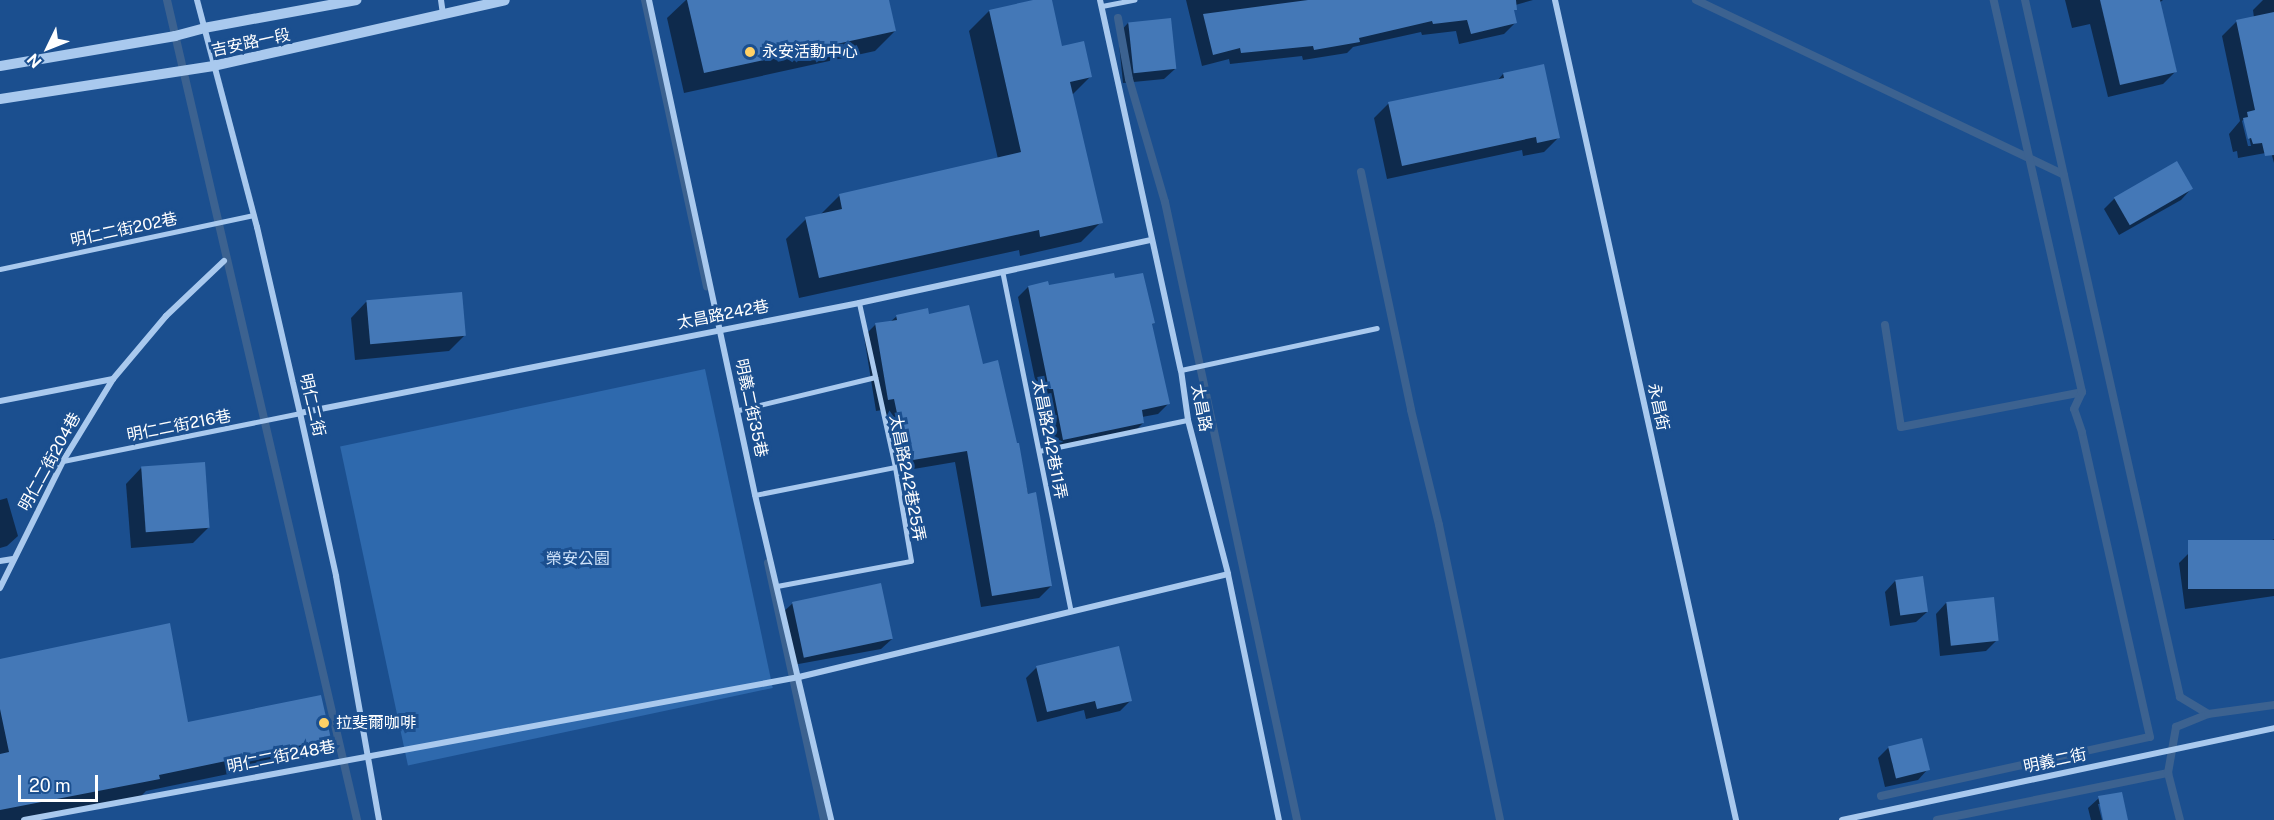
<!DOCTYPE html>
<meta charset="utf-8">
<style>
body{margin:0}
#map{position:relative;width:2274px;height:820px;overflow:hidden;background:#1b4f8f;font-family:"Public Sans","Noto Sans TC",sans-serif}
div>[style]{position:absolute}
.green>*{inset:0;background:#2e69ad;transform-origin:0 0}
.shadow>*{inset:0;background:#0007}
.stream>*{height:8px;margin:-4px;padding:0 4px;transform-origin:4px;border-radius:4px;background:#3c6290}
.building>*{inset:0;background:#4478b7;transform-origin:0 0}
.service>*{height:4.5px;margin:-2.25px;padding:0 2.25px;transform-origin:2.25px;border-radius:2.25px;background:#a9c9ee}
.minor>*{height:6px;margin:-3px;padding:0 3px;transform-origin:3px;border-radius:3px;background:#a9c9ee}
.tertiary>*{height:10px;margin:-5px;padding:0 5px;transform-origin:5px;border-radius:5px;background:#a9c9ee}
.dots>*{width:16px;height:16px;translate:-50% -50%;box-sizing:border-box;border:3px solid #1b4f8f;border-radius:50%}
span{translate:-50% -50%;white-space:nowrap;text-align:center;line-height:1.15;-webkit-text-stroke:6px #1b4f8f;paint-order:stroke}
.street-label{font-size:16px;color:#fff}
.poi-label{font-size:16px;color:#fff}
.left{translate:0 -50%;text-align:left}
.park-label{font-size:16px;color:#cfe3fa}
.north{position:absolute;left:18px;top:18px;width:60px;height:60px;-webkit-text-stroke:4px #1b4f8f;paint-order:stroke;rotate:227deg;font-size:16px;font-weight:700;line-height:24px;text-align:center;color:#fff}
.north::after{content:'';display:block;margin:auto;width:21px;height:27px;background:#fff;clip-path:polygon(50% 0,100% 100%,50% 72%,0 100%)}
.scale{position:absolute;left:18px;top:775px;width:80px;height:27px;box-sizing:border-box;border:3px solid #fff;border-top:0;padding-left:8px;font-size:18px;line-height:21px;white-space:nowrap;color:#fff;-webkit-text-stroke:4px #1b4f8f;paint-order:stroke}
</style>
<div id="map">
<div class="green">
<i style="left:705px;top:369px;width:326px;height:373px;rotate:78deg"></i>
</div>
<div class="shadow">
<i style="clip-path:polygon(686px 0,888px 0,895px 31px,875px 51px,684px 93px,667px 18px)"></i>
<i style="clip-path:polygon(1040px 0,1050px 0,1061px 48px,1090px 77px,1072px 95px,1101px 222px,1081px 242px,1020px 256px,1019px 250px,799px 298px,786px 239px,806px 219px,819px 216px,840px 195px,998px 159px,969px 31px,989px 11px)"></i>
<i style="clip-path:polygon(1186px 0,1533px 0,1512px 6px,1515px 23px,1504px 34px,1459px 44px,1456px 31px,1422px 35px,1421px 32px,1353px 47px,1347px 53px,1303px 60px,1302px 56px,1230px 64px,1229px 59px,1202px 66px)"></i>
<i style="clip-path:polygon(2065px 0,2163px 0,2159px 3px,2176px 71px,2163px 84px,2108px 97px,2090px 24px,2072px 28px)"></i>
<i style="clip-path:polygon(evenodd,2263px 0,2274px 0,2274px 163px,2271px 152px,2238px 158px,2237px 151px,2233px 152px,2229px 134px,2240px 121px,2222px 36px,2236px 22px,2254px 18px,2253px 10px,2263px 0,2245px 118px,2251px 146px,2248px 146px,2242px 121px,2245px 118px)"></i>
<i style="clip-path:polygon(1128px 23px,1175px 69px,1164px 79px,1123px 83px,1118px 34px)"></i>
<i style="clip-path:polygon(1543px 66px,1559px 137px,1544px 152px,1523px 156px,1522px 150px,1387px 179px,1374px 118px,1388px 104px,1497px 81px,1503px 74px)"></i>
<i style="clip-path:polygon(2176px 163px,2191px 189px,2181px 200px,2119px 235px,2104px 209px,2115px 198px)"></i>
<i style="clip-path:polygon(1113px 280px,1154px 323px,1151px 325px,1168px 404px,1158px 414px,1142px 417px,1143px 423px,1133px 433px,1053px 449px,1044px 398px,1039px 399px,1018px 297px,1028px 287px)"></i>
<i style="clip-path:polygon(366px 302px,465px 335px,449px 351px,355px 360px,351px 318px)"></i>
<i style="clip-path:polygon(928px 315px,982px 366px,1016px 445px,1051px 586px,1039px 598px,981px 607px,955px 462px,896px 472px,882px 410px,876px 411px,864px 336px,876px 324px,890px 322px,897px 316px)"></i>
<i style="clip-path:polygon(141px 468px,209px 527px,193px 543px,131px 548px,126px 484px)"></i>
<i style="clip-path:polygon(7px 498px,18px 536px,7px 546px,0 548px,0 500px)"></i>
<i style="clip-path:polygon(2274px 539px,2274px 596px,2185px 609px,2179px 563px,2189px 553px,2267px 543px)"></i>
<i style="clip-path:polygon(1895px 581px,1927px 612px,1916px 622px,1890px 626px,1885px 592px)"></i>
<i style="clip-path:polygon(793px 603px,892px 639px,881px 649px,793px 665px,782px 613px)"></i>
<i style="clip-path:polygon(1946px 603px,1997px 640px,1986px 651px,1940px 656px,1936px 614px)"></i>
<i style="clip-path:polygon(0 660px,187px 724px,329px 739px,311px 757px,146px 791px,140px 797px,20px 820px,0 820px)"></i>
<i style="clip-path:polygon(1037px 667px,1131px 700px,1120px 711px,1086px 719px,1084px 710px,1037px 722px,1026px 678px)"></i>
<i style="clip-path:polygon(1889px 747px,1928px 769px,1918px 780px,1885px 787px,1878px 758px)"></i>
<i style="clip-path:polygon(2099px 798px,2127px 820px,2105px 820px,2101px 804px,2098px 804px,2102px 820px,2091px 820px,2088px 808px)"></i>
</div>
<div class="stream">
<i style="left:167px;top:0;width:842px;rotate:76.95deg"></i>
<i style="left:645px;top:0;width:293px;rotate:77.8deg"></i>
<i style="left:1696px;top:0;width:407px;rotate:25.4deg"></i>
<i style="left:2025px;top:0;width:714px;rotate:77.46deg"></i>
<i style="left:2180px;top:697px;width:33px;rotate:31deg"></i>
<i style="left:1118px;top:18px;width:62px;rotate:79.8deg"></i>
<i style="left:1129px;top:79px;width:128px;rotate:73.7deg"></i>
<i style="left:1165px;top:202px;width:632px;rotate:77.94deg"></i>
<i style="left:1361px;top:172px;width:243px;rotate:78.1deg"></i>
<i style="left:1411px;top:410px;width:118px;rotate:76.3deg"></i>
<i style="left:1439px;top:525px;width:301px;rotate:78.3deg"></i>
<i style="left:1885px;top:325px;width:103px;rotate:81.1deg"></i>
<i style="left:1901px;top:427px;width:184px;rotate:-10.9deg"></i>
<i style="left:768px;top:563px;width:263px;rotate:77.7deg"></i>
<i style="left:1881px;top:796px;width:275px;rotate:-12.4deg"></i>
<i style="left:2150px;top:737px;width:312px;rotate:-102.6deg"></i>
<i style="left:2082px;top:432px;width:24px;rotate:-109deg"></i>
<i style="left:2074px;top:409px;width:19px;rotate:-65deg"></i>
<i style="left:2082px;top:392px;width:402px;rotate:-102.7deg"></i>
<i style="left:1937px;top:820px;width:236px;rotate:-11.5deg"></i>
<i style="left:2180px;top:820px;width:49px;rotate:-104.3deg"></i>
<i style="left:2168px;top:773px;width:47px;rotate:-80.1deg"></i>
<i style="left:2176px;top:727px;width:35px;rotate:-22deg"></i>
<i style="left:2208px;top:714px;width:67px;rotate:-7.8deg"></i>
</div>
<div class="building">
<i style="clip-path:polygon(687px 0,889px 0,896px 31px,704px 73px)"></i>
<i style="clip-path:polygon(1033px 0,1052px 0,1062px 46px,1084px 41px,1092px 77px,1070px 82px,1103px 223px,1040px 237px,1039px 230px,819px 278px,805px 217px,842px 209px,839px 194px,1021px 152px,989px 10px)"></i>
<i style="clip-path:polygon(1308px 0,1516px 0,1517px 10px,1514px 10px,1517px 23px,1471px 34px,1467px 20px,1433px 24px,1432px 21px,1359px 38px,1360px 42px,1314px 50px,1313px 46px,1241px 53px,1240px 48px,1213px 55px,1203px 14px)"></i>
<i style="clip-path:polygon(2100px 0,2160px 0,2177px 72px,2120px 85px)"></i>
<i style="clip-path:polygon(2274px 12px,2274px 155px,2265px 156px,2262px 143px,2253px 144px,2251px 138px,2248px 139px,2243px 118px,2248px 117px,2247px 112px,2255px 110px,2236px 20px)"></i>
<i style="left:1171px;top:18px;width:51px;height:43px;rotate:84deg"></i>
<i style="clip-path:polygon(1544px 64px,1560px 138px,1537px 143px,1536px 137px,1402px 166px,1388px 102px,1504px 78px,1503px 73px)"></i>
<i style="left:2177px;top:161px;width:32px;height:73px;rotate:60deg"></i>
<i style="clip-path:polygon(1114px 273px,1115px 278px,1143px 273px,1155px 323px,1152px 324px,1170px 404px,1142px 410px,1144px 423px,1063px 440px,1053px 389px,1049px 389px,1028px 286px,1048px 281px,1049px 285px)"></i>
<i style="left:462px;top:292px;width:44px;height:96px;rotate:85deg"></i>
<i style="clip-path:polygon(969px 305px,983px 364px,998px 360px,1017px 443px,1019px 443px,1028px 494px,1036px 492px,1052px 586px,992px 596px,967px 451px,907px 461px,894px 399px,888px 400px,875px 323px,897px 320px,896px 315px,928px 308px,929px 314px)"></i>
<i style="left:205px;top:462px;width:66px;height:64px;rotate:86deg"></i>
<i style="left:2274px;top:540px;width:49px;height:86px;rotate:90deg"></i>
<i style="left:1923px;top:576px;width:36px;height:28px;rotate:82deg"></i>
<i style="left:881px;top:583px;width:57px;height:91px;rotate:78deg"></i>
<i style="left:1994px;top:597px;width:44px;height:48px;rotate:84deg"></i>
<i style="clip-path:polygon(170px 623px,188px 722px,321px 695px,331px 739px,159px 775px,160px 779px,0 810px,0 754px,9px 752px,0 709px,0 659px)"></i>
<i style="clip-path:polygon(1119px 646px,1132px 701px,1097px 709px,1095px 701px,1047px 712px,1036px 666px)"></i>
<i style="left:1922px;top:738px;width:33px;height:35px;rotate:76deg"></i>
<i style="clip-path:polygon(2122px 792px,2128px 820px,2103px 820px,2098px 796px)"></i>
</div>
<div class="service">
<i style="left:1102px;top:6px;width:33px;rotate:-11deg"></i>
<i style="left:0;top:269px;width:259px;rotate:-12deg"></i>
<i style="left:1003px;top:273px;width:344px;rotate:78.6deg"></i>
<i style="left:1181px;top:370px;width:200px;rotate:-12.1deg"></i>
<i style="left:739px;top:410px;width:140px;rotate:-13.6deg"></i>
<i style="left:1039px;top:451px;width:152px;rotate:-11.8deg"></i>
<i style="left:63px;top:461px;width:242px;rotate:-11.4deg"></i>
<i style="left:755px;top:495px;width:143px;rotate:-11.3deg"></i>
<i style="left:777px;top:586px;width:136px;rotate:-10.6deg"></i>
<i style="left:911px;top:561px;width:95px;rotate:-99.7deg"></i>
<i style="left:895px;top:467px;width:168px;rotate:-102.4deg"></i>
</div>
<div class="minor">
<i style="left:197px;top:0;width:235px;rotate:75.2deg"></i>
<i style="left:257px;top:227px;width:191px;rotate:77deg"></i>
<i style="left:300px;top:413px;width:167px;rotate:77.5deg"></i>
<i style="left:336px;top:576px;width:248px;rotate:80deg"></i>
<i style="left:441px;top:0;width:15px;rotate:82deg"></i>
<i style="left:649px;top:0;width:506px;rotate:77.91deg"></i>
<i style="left:755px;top:495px;width:334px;rotate:76.8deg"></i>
<i style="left:1100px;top:0;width:379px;rotate:77.7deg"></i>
<i style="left:1181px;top:370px;width:50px;rotate:82deg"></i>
<i style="left:1188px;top:420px;width:159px;rotate:75.4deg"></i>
<i style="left:1228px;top:574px;width:251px;rotate:78.3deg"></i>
<i style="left:1555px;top:0;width:840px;rotate:77.55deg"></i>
<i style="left:0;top:401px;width:115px;rotate:-11deg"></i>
<i style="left:300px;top:413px;width:570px;rotate:-11.13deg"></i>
<i style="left:859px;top:303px;width:299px;rotate:-12.2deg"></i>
<i style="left:0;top:561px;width:13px;rotate:-9deg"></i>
<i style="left:0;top:588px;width:142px;rotate:-63.6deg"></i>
<i style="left:63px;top:461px;width:96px;rotate:-58.6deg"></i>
<i style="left:113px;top:379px;width:82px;rotate:-49.9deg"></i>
<i style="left:166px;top:316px;width:80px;rotate:-43.5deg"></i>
<i style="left:24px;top:820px;width:788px;rotate:-10.45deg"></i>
<i style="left:799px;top:677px;width:441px;rotate:-13.5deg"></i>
<i style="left:1842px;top:820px;width:442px;rotate:-12deg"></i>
</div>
<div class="tertiary">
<i style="left:0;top:66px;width:178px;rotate:-9.7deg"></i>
<i style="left:175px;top:36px;width:30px;rotate:-15deg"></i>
<i style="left:204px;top:28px;width:155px;rotate:-10.4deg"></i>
<i style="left:0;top:99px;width:216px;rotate:-8.8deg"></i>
<i style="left:213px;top:66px;width:299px;rotate:-12.7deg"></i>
</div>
<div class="dots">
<i style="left:750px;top:52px;background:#ffd166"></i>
<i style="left:324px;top:723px;background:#ffd166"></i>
</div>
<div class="street-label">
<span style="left:251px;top:43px;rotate:-12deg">吉安路一段</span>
<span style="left:124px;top:230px;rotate:-12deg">明仁二街202巷</span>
<span style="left:723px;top:315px;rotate:-11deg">太昌路242巷</span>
<span style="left:312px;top:405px;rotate:77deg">明仁二街</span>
<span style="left:1658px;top:407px;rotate:78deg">永昌街</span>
<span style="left:751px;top:408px;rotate:78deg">明義二街35巷</span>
<span style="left:1201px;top:408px;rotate:79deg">太昌路</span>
<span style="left:179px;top:426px;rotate:-11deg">明仁二街216巷</span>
<span style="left:1049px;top:439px;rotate:79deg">太昌路242巷11弄</span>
<span style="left:50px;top:462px;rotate:-61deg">明仁二街204巷</span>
<span style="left:907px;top:478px;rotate:79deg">太昌路242巷25弄</span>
<span style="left:281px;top:757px;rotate:-11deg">明仁二街248巷</span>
<span style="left:2055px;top:761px;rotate:-12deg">明義二街</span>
</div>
<div class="poi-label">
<span class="left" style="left:762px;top:52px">永安活動中心</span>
<span class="left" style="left:336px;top:723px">拉斐爾咖啡</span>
</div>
<div class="park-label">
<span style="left:578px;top:559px">榮安公園</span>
</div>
<div class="north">N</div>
<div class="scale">20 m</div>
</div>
